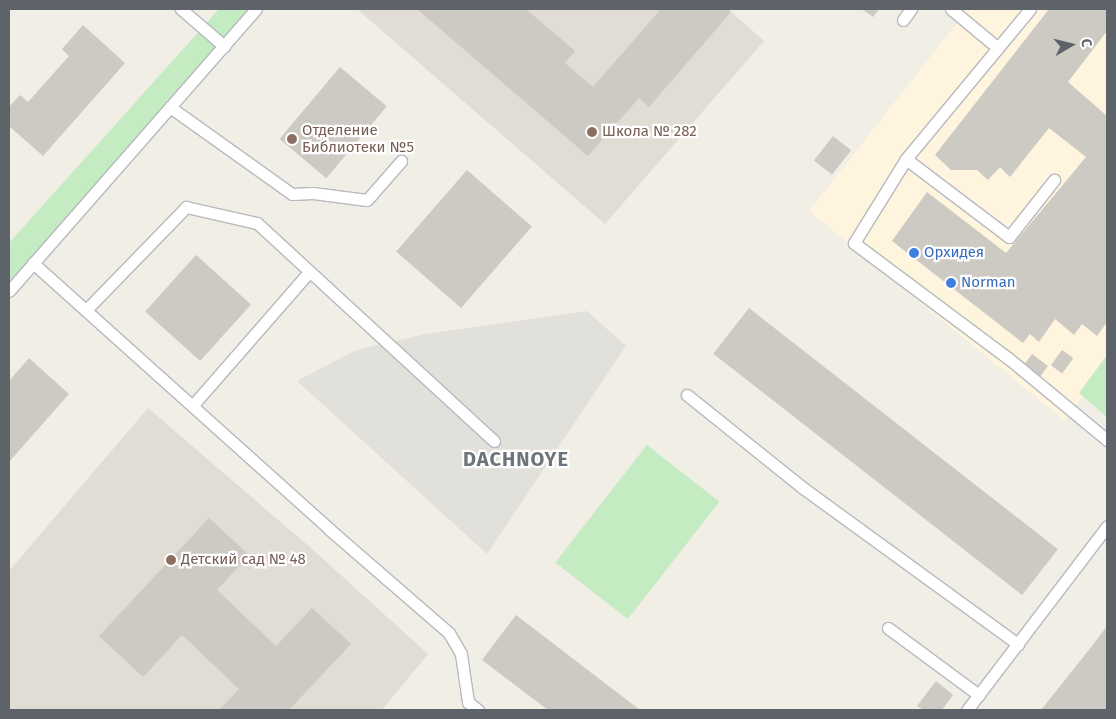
<!DOCTYPE html>
<meta charset="utf-8">
<style>
body{margin:0}
#map{position:relative;width:1116px;height:719px;overflow:hidden;background:#f1eee6;font-family:"Fira Sans",sans-serif}
div>[style]{position:absolute}
.commercial>*{inset:0;background:#fff4de}
.industrial>*{inset:0;background:#e2e0db}
.education>*{inset:0;background:#e1ddd5}
.green>*{inset:0;background:#c4ebc1;transform-origin:0 0}
.building>*{inset:0;background:#cdc9c3;transform-origin:0 0}
.roads{filter:drop-shadow(1px 0 #b6babe) drop-shadow(-1px 0 #b6babe) drop-shadow(0 1px #b6babe) drop-shadow(0 -1px #b6babe)}
.service>*{height:11px;margin:-5.5px;padding:0 5.5px;transform-origin:5.5px;border-radius:5.5px;background:#fff}
.dots>*{width:14px;height:14px;translate:-50% -50%;box-sizing:border-box;border:2px solid #fff;border-radius:50%}
span{translate:-50% -50%;white-space:nowrap;text-align:center;line-height:1.15;-webkit-text-stroke:4.5px #fff;paint-order:stroke}
.education-label{font-size:15px;color:#785e54}
.left{translate:0 -50%;text-align:left}
.shop-label{font-size:15px;color:#366cbe}
.district-label{font-size:20px;color:#6e757a;font-weight:700;letter-spacing:1px}
.frame{position:absolute;inset:0;border:10px solid #5d6368;pointer-events:none}
.north{position:absolute;left:1046px;top:20px;width:50px;height:50px;-webkit-text-stroke:4px #fff;paint-order:stroke;rotate:82deg;font-size:14px;font-weight:700;line-height:20px;text-align:center;color:#5d6368}
.north::after{content:'';display:block;margin:auto;width:18px;height:22px;background:#5d6368;clip-path:polygon(50% 0,100% 100%,50% 72%,0 100%)}
</style>
<div id="map">
<div class="commercial">
<i style="clip-path:polygon(968px 9px,1107px 9px,1107px 362px,1065px 421px,809px 211px)"></i>
</div>
<div class="industrial">
<i style="clip-path:polygon(587px 311px,626px 346px,487px 554px,297px 381px,356px 350px,425px 334px)"></i>
</div>
<div class="education">
<i style="clip-path:polygon(357px 9px,728px 9px,764px 41px,605px 224px)"></i>
<i style="clip-path:polygon(148px 408px,311px 548px,428px 654px,382px 710px,9px 710px,9px 571px)"></i>
</div>
<div class="green">
<i style="clip-path:polygon(219px 9px,256px 9px,9px 291px,9px 243px)"></i>
<i style="clip-path:polygon(1107px 355px,1107px 417px,1079px 393px)"></i>
<i style="left:647px;top:445px;width:92px;height:149px;rotate:38deg"></i>
</div>
<div class="building">
<i style="clip-path:polygon(417px 9px,526px 9px,575px 51px,565px 63px,593px 87px,661px 9px,728px 9px,731px 12px,649px 107px,639px 98px,588px 156px)"></i>
<i style="clip-path:polygon(862px 9px,879px 9px,873px 17px)"></i>
<i style="clip-path:polygon(1049px 9px,1107px 9px,1107px 31px,1068px 82px,1107px 116px,1107px 322px,1097px 336px,1082px 324px,1074px 335px,1055px 319px,1039px 342px,1030px 334px,1023px 343px,892px 241px,927px 192px,1006px 253px,1086px 157px,1049px 128px,1010px 177px,1000px 167px,988px 180px,977px 170px,951px 170px,935px 155px)"></i>
<i style="clip-path:polygon(83px 25px,125px 63px,43px 156px,9px 126px,9px 107px,20px 95px,28px 102px,69px 56px,62px 49px)"></i>
<i style="left:340px;top:67px;width:61px;height:94px;rotate:40deg"></i>
<i style="left:833px;top:136px;width:23px;height:31px;rotate:38deg"></i>
<i style="left:467px;top:170px;width:86px;height:108px;rotate:41deg"></i>
<i style="left:196px;top:255px;width:74px;height:76px;rotate:42deg"></i>
<i style="left:749px;top:308px;width:392px;height:58px;rotate:38deg"></i>
<i style="left:1062px;top:350px;width:14px;height:19px;rotate:36deg"></i>
<i style="left:1032px;top:354px;width:20px;height:14px;rotate:37deg"></i>
<i style="clip-path:polygon(29px 358px,69px 394px,9px 462px,9px 381px)"></i>
<i style="clip-path:polygon(209px 518px,249px 555px,217px 590px,276px 646px,312px 608px,351px 644px,289px 710px,219px 710px,239px 689px,182px 635px,143px 677px,99px 636px)"></i>
<i style="clip-path:polygon(516px 615px,640px 710px,548px 710px,482px 660px)"></i>
<i style="clip-path:polygon(1107px 626px,1107px 710px,1041px 710px,1092px 646px)"></i>
<i style="clip-path:polygon(936px 681px,953px 695px,942px 710px,924px 710px,917px 706px)"></i>
</div>
<div class="roads">
<div class="service">
<i style="left:181px;top:9px;width:57px;rotate:40.7deg"></i>
<i style="left:951px;top:9px;width:61px;rotate:39.7deg"></i>
<i style="left:1030px;top:9px;width:195px;rotate:129.6deg"></i>
<i style="left:906px;top:159px;width:99px;rotate:121.8deg"></i>
<i style="left:854px;top:243px;width:192px;rotate:36.8deg"></i>
<i style="left:1008px;top:358px;width:129px;rotate:39.6deg"></i>
<i style="left:903px;top:20px;width:14px;rotate:-54deg"></i>
<i style="left:170px;top:107px;width:150px;rotate:35.5deg"></i>
<i style="left:292px;top:194px;width:21px;rotate:-3deg"></i>
<i style="left:313px;top:193px;width:54px;rotate:7.4deg"></i>
<i style="left:367px;top:200px;width:52px;rotate:-48.9deg"></i>
<i style="left:906px;top:159px;width:129px;rotate:37.1deg"></i>
<i style="left:1009px;top:237px;width:73px;rotate:-51.7deg"></i>
<i style="left:33px;top:263px;width:398px;rotate:41.9deg"></i>
<i style="left:329px;top:529px;width:159px;rotate:40.9deg"></i>
<i style="left:449px;top:633px;width:24px;rotate:60deg"></i>
<i style="left:461px;top:654px;width:49px;rotate:81.7deg"></i>
<i style="left:468px;top:702px;width:13px;rotate:39deg"></i>
<i style="left:9px;top:291px;width:375px;rotate:-48.8deg"></i>
<i style="left:86px;top:310px;width:144px;rotate:-45.8deg"></i>
<i style="left:186px;top:207px;width:73px;rotate:12.7deg"></i>
<i style="left:257px;top:223px;width:322px;rotate:42.6deg"></i>
<i style="left:687px;top:395px;width:149px;rotate:38.7deg"></i>
<i style="left:803px;top:488px;width:266px;rotate:36deg"></i>
<i style="left:193px;top:405px;width:176px;rotate:-48.9deg"></i>
<i style="left:888px;top:628px;width:113px;rotate:36.4deg"></i>
<i style="left:967px;top:710px;width:231px;rotate:-52.7deg"></i>
</div>
</div>
<div class="dots">
<i style="left:592px;top:132px;background:#8d6e63"></i>
<i style="left:292px;top:139px;background:#8d6e63"></i>
<i style="left:914px;top:253px;background:#3f7fe0"></i>
<i style="left:951px;top:283px;background:#3f7fe0"></i>
<i style="left:171px;top:560px;background:#8d6e63"></i>
</div>
<div class="education-label">
<span class="left" style="left:302px;top:139px">Отделение<br>Библиотеки №5</span>
<span class="left" style="left:602px;top:132px">Школа № 282</span>
<span class="left" style="left:181px;top:560px">Детский сад № 48</span>
</div>
<div class="shop-label">
<span class="left" style="left:924px;top:253px">Орхидея</span>
<span class="left" style="left:961px;top:283px">Norman</span>
</div>
<div class="district-label">
<span style="left:516px;top:459px">DACHNOYE</span>
</div>
<div class="frame"></div>
<div class="north">С</div>
</div>
